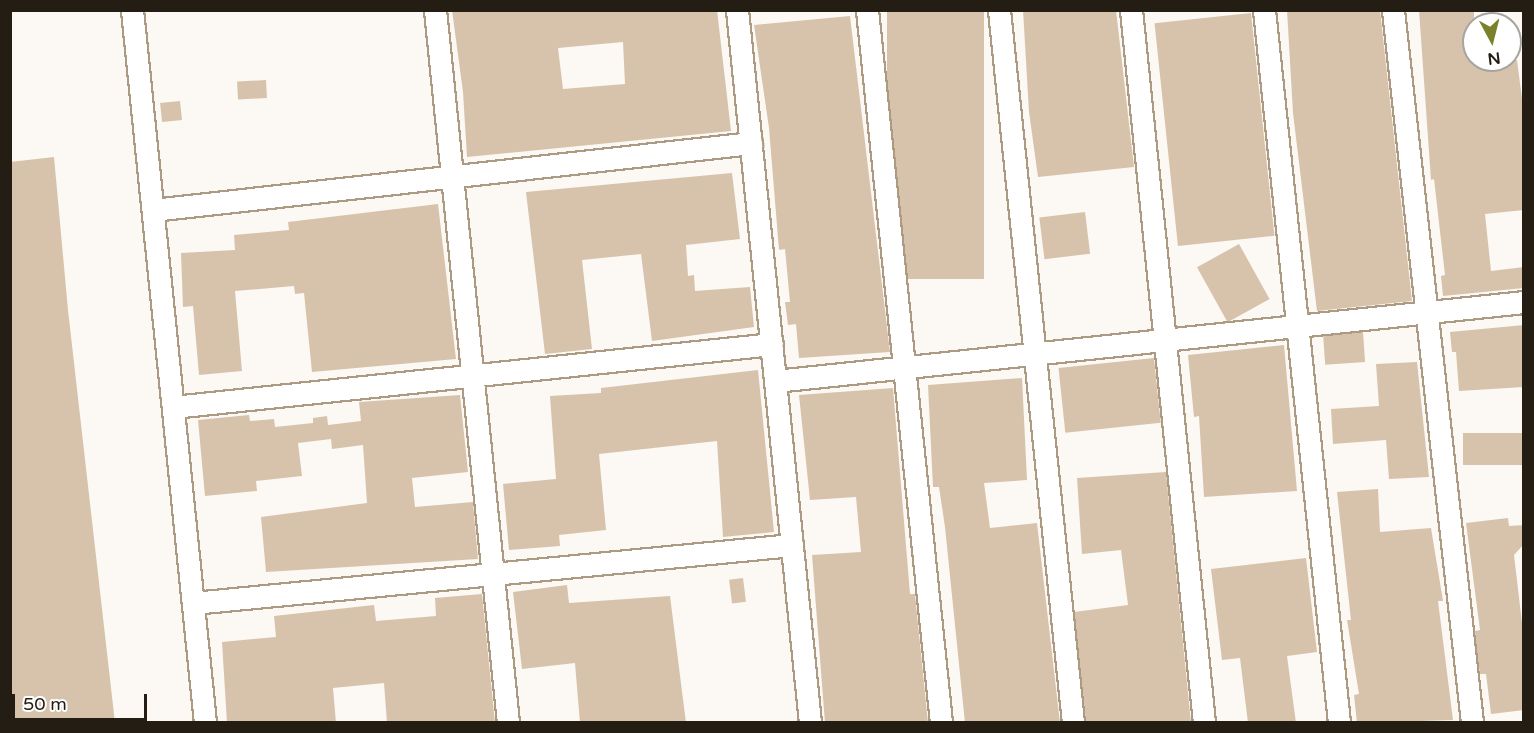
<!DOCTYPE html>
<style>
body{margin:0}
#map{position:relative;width:1534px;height:733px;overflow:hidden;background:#fcf8f3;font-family:"Varela Round",sans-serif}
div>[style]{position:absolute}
.building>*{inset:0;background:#d7c3ac;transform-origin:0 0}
.roads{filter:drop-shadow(2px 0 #ad9a83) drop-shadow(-2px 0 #ad9a83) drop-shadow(0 2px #ad9a83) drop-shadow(0 -2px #ad9a83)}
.minor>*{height:21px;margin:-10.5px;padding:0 10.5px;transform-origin:10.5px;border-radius:10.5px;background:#fff}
span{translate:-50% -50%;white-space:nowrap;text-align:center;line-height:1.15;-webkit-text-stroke:6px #fff;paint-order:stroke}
.frame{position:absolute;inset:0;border:12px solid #241d14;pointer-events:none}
.north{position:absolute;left:1462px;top:12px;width:60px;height:60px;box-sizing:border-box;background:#fff;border:2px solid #a7a5a1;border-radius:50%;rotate:173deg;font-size:16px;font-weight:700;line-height:24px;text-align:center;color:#241d14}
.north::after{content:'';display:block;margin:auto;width:21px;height:27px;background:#7b802a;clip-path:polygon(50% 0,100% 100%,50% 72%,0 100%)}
.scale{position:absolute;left:12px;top:694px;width:135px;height:27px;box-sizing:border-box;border:3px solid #241d14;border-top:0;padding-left:8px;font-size:18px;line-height:21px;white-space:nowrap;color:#241d14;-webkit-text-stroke:4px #fff;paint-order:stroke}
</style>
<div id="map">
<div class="building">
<i style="clip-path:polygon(evenodd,452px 10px,717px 10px,731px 131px,467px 157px,463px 92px,452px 10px,623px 42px,625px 84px,563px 89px,558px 48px,623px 42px)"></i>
<i style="left:887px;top:10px;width:97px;height:269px"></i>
<i style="clip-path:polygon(1023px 10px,1116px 10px,1134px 167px,1038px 177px,1029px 112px)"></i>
<i style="clip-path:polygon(1287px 10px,1380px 10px,1412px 301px,1317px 311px,1293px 113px)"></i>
<i style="clip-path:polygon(1419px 10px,1474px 10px,1474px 65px,1517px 60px,1524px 114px,1524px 210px,1485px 214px,1491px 271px,1524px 267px,1524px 288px,1443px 296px,1441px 276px,1445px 275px,1434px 179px,1431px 180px)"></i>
<i style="left:1251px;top:13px;width:224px;height:97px;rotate:84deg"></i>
<i style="clip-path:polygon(850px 16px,890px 352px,799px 358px,796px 324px,788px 325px,785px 302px,790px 302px,785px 249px,779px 250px,769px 128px,754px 25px)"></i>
<i style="left:266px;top:80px;width:18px;height:29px;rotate:87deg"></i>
<i style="left:180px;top:101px;width:19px;height:20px;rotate:84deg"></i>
<i style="clip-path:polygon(54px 157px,68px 310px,115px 723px,10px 723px,10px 162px)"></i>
<i style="clip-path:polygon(732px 173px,740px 239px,686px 245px,688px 276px,694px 275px,695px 291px,750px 287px,754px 327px,652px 341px,641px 254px,582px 260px,592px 349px,545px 354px,526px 192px)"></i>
<i style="clip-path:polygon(438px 204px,456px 359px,312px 372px,304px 293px,295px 294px,294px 286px,235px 291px,242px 371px,199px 375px,193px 306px,183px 307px,181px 253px,235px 250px,234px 235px,289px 230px,288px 222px)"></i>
<i style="left:1085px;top:212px;width:42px;height:46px;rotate:83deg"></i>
<i style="left:1239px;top:244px;width:63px;height:48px;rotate:61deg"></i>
<i style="clip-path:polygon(1524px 325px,1524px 387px,1459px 391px,1456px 352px,1452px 352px,1450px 332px)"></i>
<i style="left:1363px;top:332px;width:30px;height:40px;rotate:86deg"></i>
<i style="clip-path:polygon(1284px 345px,1297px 491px,1204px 497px,1199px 416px,1194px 417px,1188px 355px)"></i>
<i style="left:1154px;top:358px;width:65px;height:96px;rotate:84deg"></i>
<i style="clip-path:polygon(1417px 362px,1429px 477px,1389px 479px,1386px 440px,1333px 444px,1331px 409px,1379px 406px,1376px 364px)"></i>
<i style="clip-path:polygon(758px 370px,774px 532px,723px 537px,717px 441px,599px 454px,606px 530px,559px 535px,560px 546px,509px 550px,503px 484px,556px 479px,550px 396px,601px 393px,601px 388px)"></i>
<i style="clip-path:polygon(1022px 378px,1027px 480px,984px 483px,990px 528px,1037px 523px,1060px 723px,965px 723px,945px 527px,939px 487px,933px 487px,928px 385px)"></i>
<i style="clip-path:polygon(893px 388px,910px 594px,915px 594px,928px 723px,825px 723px,812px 555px,861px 552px,856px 497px,810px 500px,799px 395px)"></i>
<i style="clip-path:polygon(460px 395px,468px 472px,412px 478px,415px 507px,473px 502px,478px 559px,266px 572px,261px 517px,367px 503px,363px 445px,332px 449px,331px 439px,298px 443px,302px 476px,256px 481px,257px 491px,205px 496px,198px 420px,249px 415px,250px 421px,274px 419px,275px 427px,313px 423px,313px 418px,327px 416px,328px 425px,361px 421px,359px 402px)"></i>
<i style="left:1524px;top:433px;width:32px;height:61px;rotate:90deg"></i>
<i style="clip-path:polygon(1166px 472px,1191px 723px,1086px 722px,1074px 612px,1128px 605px,1121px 550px,1082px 554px,1077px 478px)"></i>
<i style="clip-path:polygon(1378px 489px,1380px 532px,1431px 528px,1443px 601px,1438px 601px,1453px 720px,1357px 723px,1354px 695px,1359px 694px,1347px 620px,1351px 620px,1337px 492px)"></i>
<i style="clip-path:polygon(1508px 518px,1509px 526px,1524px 525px,1524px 544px,1514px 555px,1524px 640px,1524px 710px,1491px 714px,1486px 674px,1480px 674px,1477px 655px,1475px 631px,1480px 630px,1466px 523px)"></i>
<i style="clip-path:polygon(1306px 558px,1317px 652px,1287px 656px,1296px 723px,1248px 723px,1240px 658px,1222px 660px,1211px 569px)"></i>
<i style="left:743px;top:578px;width:24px;height:14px;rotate:83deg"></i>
<i style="clip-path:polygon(567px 585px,569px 603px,670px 596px,686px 723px,580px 723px,575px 663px,522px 669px,513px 592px)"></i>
<i style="clip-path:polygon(482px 594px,495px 723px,387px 723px,384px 683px,333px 688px,336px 723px,227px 723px,222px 642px,276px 637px,274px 616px,374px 605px,376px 621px,436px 616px,435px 598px)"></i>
</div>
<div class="roads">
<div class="minor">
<i style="left:132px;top:10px;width:716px;rotate:84.15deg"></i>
<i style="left:435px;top:10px;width:716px;rotate:84.15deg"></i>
<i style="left:737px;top:10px;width:716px;rotate:84.15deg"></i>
<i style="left:867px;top:10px;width:716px;rotate:84.07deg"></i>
<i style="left:999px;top:10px;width:716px;rotate:84.07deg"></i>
<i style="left:1131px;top:10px;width:716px;rotate:84.15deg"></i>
<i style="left:1264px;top:10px;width:716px;rotate:83.99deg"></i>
<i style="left:1393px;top:10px;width:716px;rotate:83.67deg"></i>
<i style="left:153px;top:210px;width:602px;rotate:-6.39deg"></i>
<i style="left:775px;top:381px;width:753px;rotate:-6.02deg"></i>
<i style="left:173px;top:407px;width:602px;rotate:-6deg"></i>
<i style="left:193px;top:603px;width:602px;rotate:-5.53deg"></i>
</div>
</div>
<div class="frame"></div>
<div class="north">N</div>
<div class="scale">50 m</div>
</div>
